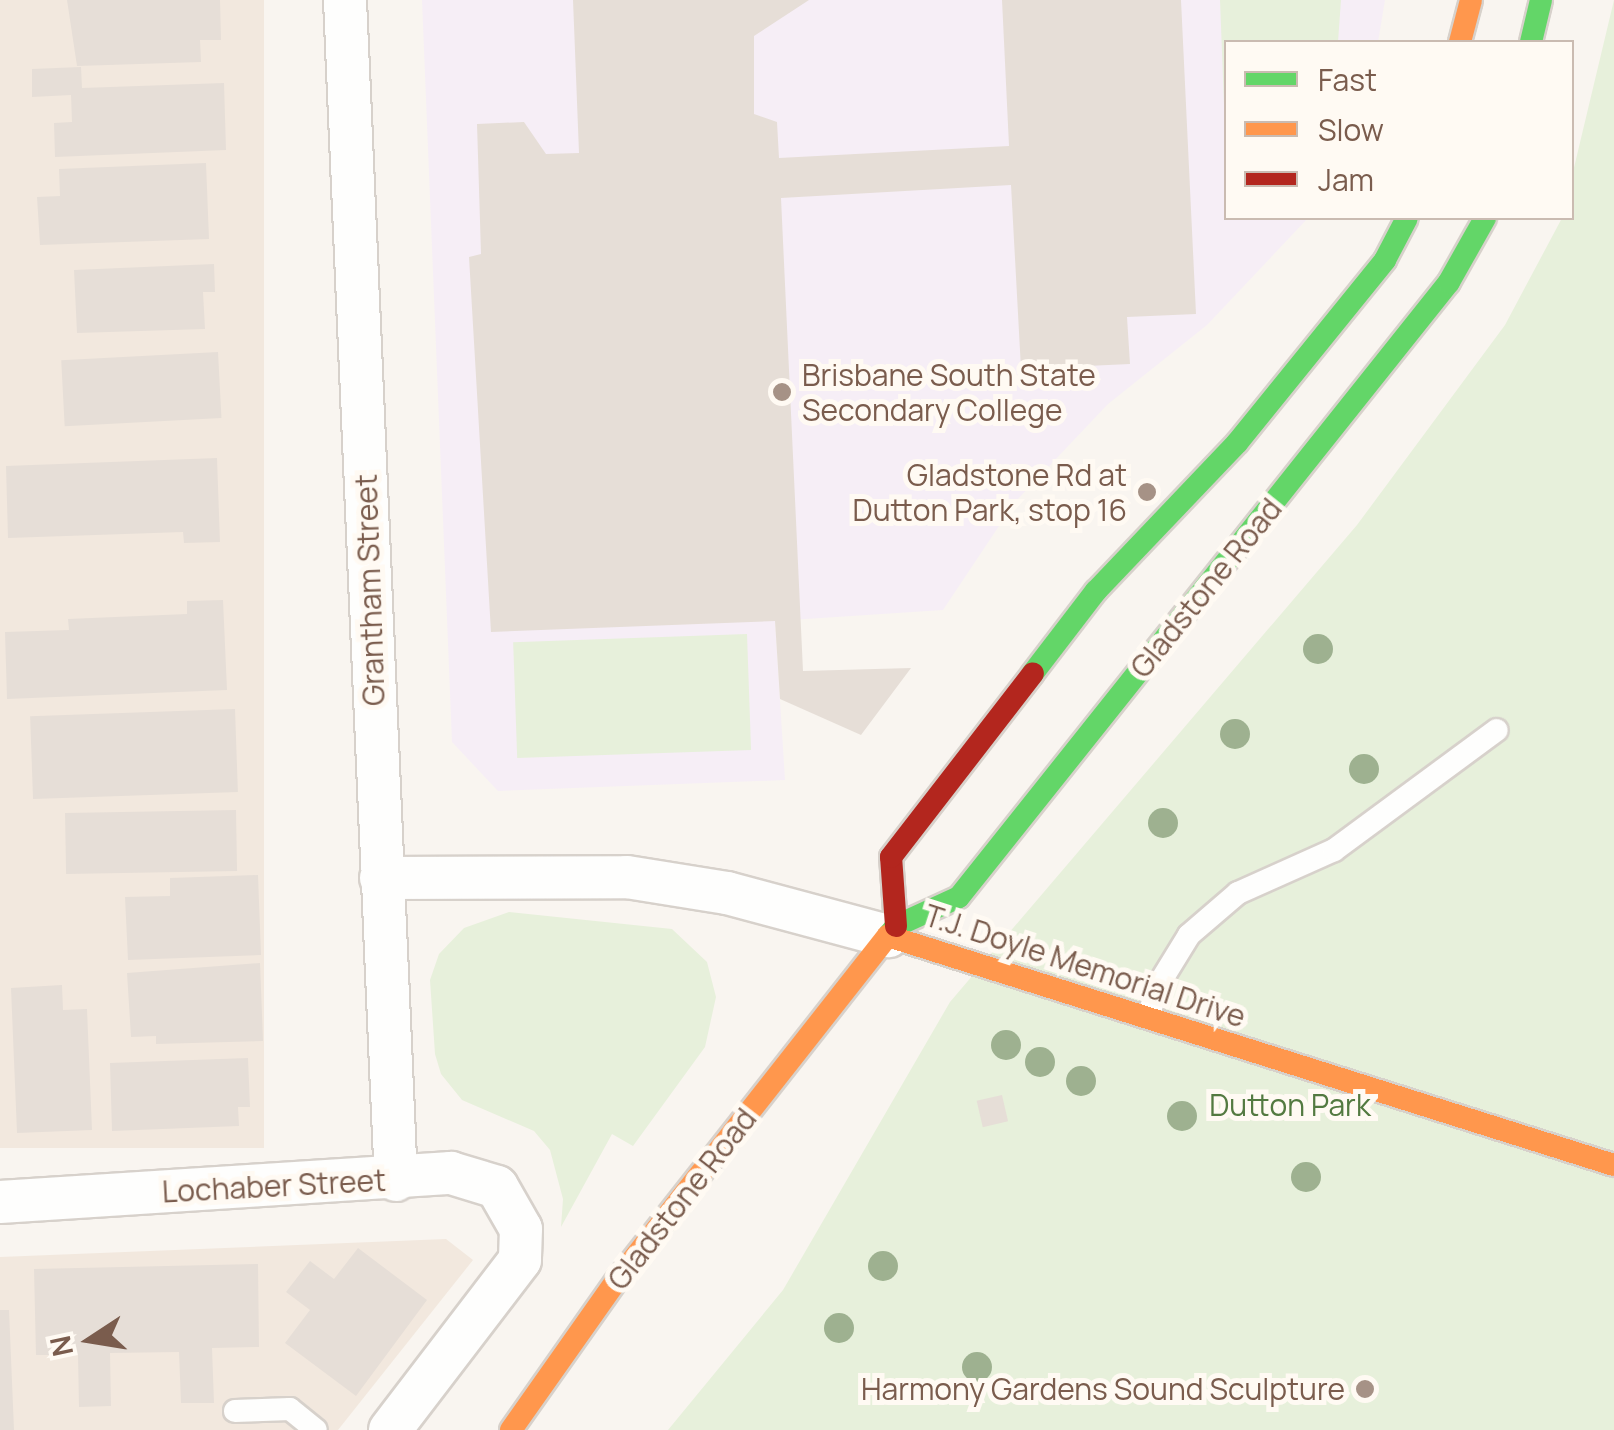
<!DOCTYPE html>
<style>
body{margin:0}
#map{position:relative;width:1614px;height:1430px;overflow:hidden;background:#f9f5f0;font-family:Manrope,sans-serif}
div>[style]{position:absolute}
.residential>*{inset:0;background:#f2e8de;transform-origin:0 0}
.education>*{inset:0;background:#f6eef6}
.green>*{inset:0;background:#e7f0db;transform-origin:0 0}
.building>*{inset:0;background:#e6ded7;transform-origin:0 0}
.roads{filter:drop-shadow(2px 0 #d7d1cb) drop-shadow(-2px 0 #d7d1cb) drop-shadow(0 2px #d7d1cb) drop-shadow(0 -2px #d7d1cb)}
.lane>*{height:22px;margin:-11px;padding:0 11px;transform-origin:11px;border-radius:11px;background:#fefefd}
.street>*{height:42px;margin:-21px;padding:0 21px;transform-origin:21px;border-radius:21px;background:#fefefd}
.fast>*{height:22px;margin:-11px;padding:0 11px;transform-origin:11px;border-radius:11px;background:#63d668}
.slow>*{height:22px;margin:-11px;padding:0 11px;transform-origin:11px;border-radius:11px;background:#ff974d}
.jam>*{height:22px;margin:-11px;padding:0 11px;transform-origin:11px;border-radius:11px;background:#b3261e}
.trees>*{width:30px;height:30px;margin:-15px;border-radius:50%;background:#9eb190}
.dots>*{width:28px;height:28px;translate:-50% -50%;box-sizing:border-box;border:5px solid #fffaf3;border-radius:50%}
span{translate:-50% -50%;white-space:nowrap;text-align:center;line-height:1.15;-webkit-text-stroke:10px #fffaf3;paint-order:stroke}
.poi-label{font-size:30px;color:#7a5c4d}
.left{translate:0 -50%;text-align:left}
.right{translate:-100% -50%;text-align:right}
.street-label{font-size:30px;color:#7a5c4d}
.park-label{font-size:30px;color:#537a41}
.legend{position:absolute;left:1224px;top:40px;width:350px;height:180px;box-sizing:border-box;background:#fffaf3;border:2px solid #cabbb1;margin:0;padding:12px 18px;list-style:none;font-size:30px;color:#7a5c4d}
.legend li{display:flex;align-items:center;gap:20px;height:50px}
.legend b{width:50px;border:2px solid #cabbb1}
.north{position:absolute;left:40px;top:1290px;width:100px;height:100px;-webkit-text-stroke:8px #fffaf3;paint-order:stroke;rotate:258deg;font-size:28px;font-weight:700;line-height:40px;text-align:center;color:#7a5c4d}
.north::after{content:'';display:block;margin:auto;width:35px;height:45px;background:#7a5c4d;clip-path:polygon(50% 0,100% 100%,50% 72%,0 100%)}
</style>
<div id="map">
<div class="residential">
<i style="left:0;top:0;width:264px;height:1148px"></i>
<i style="clip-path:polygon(446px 1239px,473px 1260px,338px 1430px,0 1430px,0 1257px)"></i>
</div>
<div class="education">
<i style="clip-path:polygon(422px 0,1385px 0,1378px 42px,1226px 42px,1226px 218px,1308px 218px,1207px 325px,1108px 404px,1015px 502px,943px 610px,775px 621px,785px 780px,498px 791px,452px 742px)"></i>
</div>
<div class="green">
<i style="clip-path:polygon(1220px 0,1341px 0,1338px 42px,1226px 42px,1226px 158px)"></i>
<i style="clip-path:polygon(1614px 0,1614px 1430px,668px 1430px,783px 1290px,950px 1002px,1357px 525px,1505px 325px,1562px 218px,1572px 218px,1572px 176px)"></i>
<i style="left:747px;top:634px;width:116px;height:234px;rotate:88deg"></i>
<i style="clip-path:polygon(509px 912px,672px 929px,707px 962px,716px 997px,705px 1047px,633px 1146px,612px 1134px,561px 1227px,563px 1199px,550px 1150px,534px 1131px,462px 1100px,441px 1074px,435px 1054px,430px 980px,439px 954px,464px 928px)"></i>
</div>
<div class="building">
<i style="clip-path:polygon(67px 0,220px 0,221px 40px,200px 40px,201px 62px,77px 66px)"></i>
<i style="clip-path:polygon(573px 0,809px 0,754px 36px,754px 114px,777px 122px,779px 158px,1009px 146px,1002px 0,1181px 0,1196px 314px,1127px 317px,1130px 364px,1021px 369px,1011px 185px,781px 198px,803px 671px,911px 668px,861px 735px,780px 699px,775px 621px,491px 632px,469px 257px,481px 254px,477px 124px,524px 122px,546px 154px,579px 153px)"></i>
<i style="clip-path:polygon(81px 67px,82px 88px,224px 83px,226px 150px,55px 157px,54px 123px,72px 122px,71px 95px,32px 97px,32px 69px)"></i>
<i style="clip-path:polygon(206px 163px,209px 239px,40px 245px,37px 197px,60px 196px,59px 169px)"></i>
<i style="clip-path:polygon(214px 264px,215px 292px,203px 292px,205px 329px,77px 333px,74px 270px)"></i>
<i style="left:218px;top:352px;width:66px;height:157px;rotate:87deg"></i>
<i style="clip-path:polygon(217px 458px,220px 542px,184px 543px,183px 532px,8px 538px,6px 466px)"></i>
<i style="clip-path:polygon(223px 600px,227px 690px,7px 699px,5px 632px,69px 630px,68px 619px,187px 614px,187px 601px)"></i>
<i style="left:235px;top:709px;width:83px;height:205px;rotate:88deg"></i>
<i style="left:236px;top:810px;width:61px;height:171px;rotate:89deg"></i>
<i style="clip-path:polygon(258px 875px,261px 955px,128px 960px,125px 897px,170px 896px,170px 878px)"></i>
<i style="clip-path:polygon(260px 963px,263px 1041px,156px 1044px,156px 1036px,131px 1037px,127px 973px)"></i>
<i style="clip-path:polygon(62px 985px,63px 1010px,87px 1009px,92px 1130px,17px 1133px,11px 988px)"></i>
<i style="clip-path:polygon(248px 1058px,250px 1107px,238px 1107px,239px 1126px,112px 1131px,110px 1063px)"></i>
<i style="left:1002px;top:1095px;width:27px;height:26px;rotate:77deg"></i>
<i style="clip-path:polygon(358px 1248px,427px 1300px,356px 1396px,285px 1343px,310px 1310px,286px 1292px,310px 1261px,334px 1279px)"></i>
<i style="clip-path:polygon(258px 1264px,259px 1347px,212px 1348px,214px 1403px,181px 1403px,179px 1352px,110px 1353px,111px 1406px,79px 1407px,78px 1355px,36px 1355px,34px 1269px)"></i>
<i style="clip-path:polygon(0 1310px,9px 1310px,14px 1430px,0 1430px)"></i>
</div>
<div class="roads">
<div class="lane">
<i style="left:1148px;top:1017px;width:35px;rotate:-72deg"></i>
<i style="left:1159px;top:984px;width:57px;rotate:-58.5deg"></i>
<i style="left:1189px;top:935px;width:65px;rotate:-40.6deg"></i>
<i style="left:1238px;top:893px;width:105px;rotate:-24.1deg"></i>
<i style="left:1334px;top:850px;width:202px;rotate:-36.4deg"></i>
<i style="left:235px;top:1411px;width:55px;rotate:-2.1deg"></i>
<i style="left:290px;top:1409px;width:33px;rotate:39deg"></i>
</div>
<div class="street">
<i style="left:345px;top:0;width:1181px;rotate:87.53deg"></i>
<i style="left:381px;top:878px;width:246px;rotate:-0.2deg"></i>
<i style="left:627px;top:877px;width:101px;rotate:9.1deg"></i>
<i style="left:727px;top:893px;width:167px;rotate:15deg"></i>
<i style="left:0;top:1202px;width:452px;rotate:-3.7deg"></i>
<i style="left:451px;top:1173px;width:48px;rotate:16.9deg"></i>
<i style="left:497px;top:1187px;width:48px;rotate:60.3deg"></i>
<i style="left:521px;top:1229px;width:31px;rotate:92deg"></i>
<i style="left:520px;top:1260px;width:214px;rotate:127.4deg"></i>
</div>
<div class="fast">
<i style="left:1531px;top:42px;width:43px;rotate:-76.6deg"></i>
<i style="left:1033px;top:673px;width:103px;rotate:-52.5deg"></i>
<i style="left:1096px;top:591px;width:204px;rotate:-46.4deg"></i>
<i style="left:1237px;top:443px;width:235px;rotate:-51deg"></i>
<i style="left:1385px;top:260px;width:47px;rotate:-62.4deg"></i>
<i style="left:888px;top:936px;width:13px;rotate:-51deg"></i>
<i style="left:896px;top:926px;width:69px;rotate:-24.7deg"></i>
<i style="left:959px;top:897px;width:786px;rotate:-51.45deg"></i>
<i style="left:1449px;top:282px;width:73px;rotate:-60.6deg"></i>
</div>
<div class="slow">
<i style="left:1460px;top:42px;width:43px;rotate:-75.3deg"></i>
<i style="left:888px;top:936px;width:761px;rotate:17.51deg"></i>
<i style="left:511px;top:1430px;width:184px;rotate:-54.8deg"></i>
<i style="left:617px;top:1280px;width:438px;rotate:-51.8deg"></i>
</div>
<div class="jam">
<i style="left:896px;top:926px;width:69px;rotate:-94.1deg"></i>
<i style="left:891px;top:857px;width:232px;rotate:-52.3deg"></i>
</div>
</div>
<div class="trees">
<i style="left:1318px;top:649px"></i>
<i style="left:1235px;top:734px"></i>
<i style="left:1364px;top:769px"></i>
<i style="left:1163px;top:823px"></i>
<i style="left:1006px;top:1045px"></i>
<i style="left:1040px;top:1062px"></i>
<i style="left:1081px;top:1081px"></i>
<i style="left:1182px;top:1116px"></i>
<i style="left:1306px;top:1177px"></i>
<i style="left:883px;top:1266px"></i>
<i style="left:839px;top:1328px"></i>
<i style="left:977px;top:1367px"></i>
</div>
<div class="dots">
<i style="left:782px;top:392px;background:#a69286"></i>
<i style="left:1147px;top:492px;background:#a69286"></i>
<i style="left:1365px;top:1389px;background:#a69286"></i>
</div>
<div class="poi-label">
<span class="left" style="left:802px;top:392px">Brisbane South State<br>Secondary College</span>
<span class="right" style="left:1127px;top:492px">Gladstone Rd at<br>Dutton Park, stop 16</span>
<span class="right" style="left:1345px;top:1389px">Harmony Gardens Sound Sculpture</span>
</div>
<div class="street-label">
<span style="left:1206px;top:588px;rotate:-51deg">Gladstone Road</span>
<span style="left:370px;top:590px;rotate:-92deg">Grantham Street</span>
<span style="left:1085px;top:966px;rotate:18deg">T.J. Doyle Memorial Drive</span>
<span style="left:274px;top:1186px;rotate:-3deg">Lochaber Street</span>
<span style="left:682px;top:1199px;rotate:-52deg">Gladstone Road</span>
</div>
<div class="park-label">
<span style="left:1290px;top:1105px">Dutton Park</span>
</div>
<ul class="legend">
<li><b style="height:12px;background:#63d668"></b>Fast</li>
<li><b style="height:12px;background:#ff974d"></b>Slow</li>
<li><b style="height:12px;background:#b3261e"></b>Jam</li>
</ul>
<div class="north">N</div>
</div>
